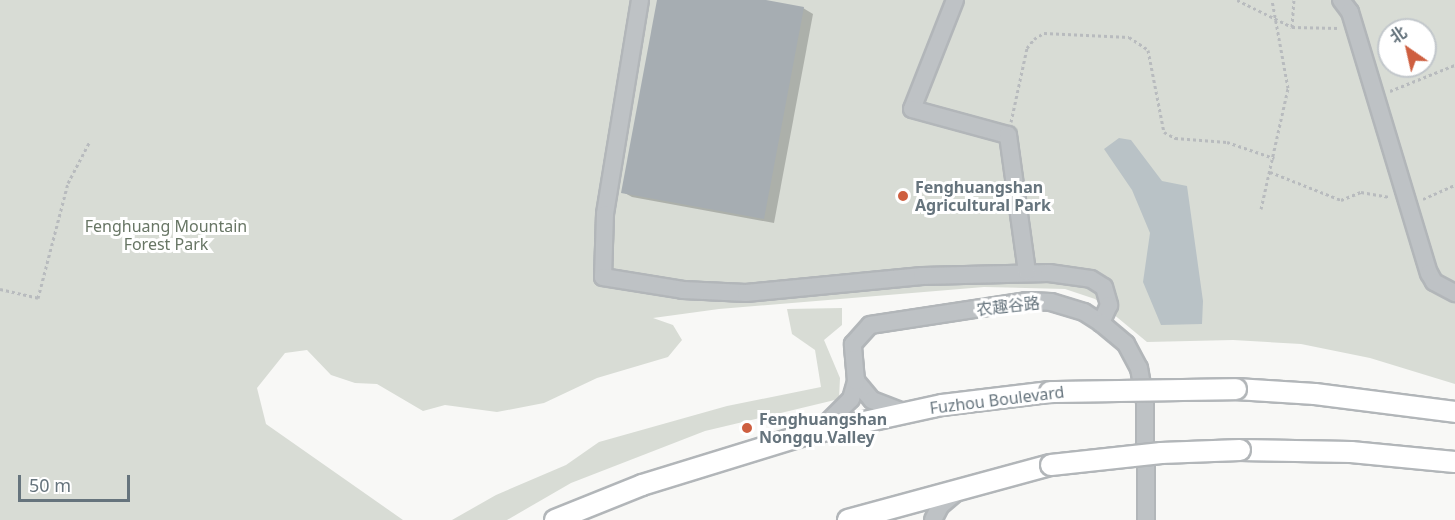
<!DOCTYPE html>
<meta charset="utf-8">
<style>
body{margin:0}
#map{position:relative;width:1455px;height:520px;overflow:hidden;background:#f8f8f6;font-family:"Noto Sans","Noto Sans SC",sans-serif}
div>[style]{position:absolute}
.green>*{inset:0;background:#d8dcd5}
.water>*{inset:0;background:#b9c2c6}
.shadow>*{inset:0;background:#0003}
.building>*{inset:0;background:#a6adb2}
.path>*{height:3px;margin-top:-1.5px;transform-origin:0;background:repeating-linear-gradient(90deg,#b8bbbe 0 3px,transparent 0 6px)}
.roads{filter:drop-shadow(2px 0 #b2b6b9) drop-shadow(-2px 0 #b2b6b9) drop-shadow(0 2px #b2b6b9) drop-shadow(0 -2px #b2b6b9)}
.minor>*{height:16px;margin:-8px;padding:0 8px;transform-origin:8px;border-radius:8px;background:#bec2c5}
.major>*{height:20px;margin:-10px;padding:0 10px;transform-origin:10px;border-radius:10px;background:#fff}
.bridges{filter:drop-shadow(2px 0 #b2b6b9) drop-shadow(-2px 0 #b2b6b9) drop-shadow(0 2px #b2b6b9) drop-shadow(0 -2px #b2b6b9)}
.major-bridge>*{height:20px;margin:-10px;padding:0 10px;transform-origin:10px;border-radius:10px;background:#fff}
.dots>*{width:16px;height:16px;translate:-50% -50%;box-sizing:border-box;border:3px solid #fff;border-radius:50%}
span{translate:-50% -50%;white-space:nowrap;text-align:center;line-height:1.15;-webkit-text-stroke:6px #fff;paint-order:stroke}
.poi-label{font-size:16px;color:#66747d;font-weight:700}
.left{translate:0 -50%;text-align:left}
.park-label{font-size:16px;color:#687665}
.street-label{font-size:16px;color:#66747d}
.north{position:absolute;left:1377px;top:18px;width:60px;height:60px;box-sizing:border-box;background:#fff;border:2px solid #c2c7cb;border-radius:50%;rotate:326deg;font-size:16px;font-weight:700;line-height:24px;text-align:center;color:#66747d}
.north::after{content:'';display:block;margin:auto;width:21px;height:27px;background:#ce5f40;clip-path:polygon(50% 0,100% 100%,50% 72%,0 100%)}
.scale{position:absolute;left:18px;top:475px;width:112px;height:27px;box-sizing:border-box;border:3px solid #66747d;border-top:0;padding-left:8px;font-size:18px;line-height:21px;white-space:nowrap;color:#66747d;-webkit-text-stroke:4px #fff;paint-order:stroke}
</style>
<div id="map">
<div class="green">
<i style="clip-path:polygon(evenodd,0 0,1455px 0,1455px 384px,1370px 358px,1301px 344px,1233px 340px,1147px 342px,1095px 299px,1065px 289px,984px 287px,719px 309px,653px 318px,673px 325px,682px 340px,668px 357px,597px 378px,544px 403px,497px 412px,445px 405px,423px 411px,377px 384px,355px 383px,331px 375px,307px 350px,285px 353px,257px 388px,266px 424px,403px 520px,0 520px,0 0,1389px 30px,1425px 30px,1425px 66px,1389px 66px,1389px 30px)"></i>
<i style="clip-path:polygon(842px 308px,842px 325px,824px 340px,840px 378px,839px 399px,705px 431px,571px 483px,507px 520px,452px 520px,496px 495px,566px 465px,599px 442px,727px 406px,821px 387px,815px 350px,792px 334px,787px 309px)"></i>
</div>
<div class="water">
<i style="clip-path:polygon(1119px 138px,1131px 140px,1162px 181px,1187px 186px,1203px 301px,1202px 324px,1161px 325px,1143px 282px,1150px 233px,1132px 190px,1104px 149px)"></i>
</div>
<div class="shadow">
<i style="clip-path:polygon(659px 0,758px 0,803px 8px,813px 14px,774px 223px,632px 197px,623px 192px)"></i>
</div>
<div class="building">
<i style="clip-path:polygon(657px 0,766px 0,804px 7px,764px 219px,621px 193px)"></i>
</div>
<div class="path">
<i style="left:1237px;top:0;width:61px;rotate:26.1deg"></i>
<i style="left:1292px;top:27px;width:47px;rotate:1.2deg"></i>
<i style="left:1292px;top:27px;width:27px;rotate:-86deg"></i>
<i style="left:1390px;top:91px;width:70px;rotate:-21.8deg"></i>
<i style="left:1011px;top:122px;width:76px;rotate:-77.8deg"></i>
<i style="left:1027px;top:48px;width:11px;rotate:-52deg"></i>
<i style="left:1034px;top:39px;width:12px;rotate:-31deg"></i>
<i style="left:1044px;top:33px;width:85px;rotate:2.7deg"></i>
<i style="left:1129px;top:37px;width:23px;rotate:34deg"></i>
<i style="left:1148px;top:50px;width:84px;rotate:79deg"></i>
<i style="left:1164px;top:132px;width:13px;rotate:29deg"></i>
<i style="left:1175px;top:138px;width:52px;rotate:4.4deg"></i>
<i style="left:1227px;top:142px;width:50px;rotate:18.8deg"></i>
<i style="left:1270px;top:172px;width:76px;rotate:21.5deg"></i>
<i style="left:1341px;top:200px;width:22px;rotate:-22deg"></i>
<i style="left:1361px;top:192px;width:29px;rotate:10deg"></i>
<i style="left:1423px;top:199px;width:35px;rotate:-24deg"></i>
<i style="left:1261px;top:209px;width:124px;rotate:-77.4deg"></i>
<i style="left:1288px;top:88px;width:89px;rotate:-100.3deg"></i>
<i style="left:0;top:289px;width:39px;rotate:13deg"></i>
<i style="left:38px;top:298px;width:119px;rotate:-75.4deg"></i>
<i style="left:68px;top:183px;width:47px;rotate:-62.4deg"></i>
</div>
<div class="roads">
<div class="minor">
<i style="left:640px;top:0;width:217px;rotate:99.3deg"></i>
<i style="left:605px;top:214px;width:63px;rotate:91.8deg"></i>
<i style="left:603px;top:277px;width:81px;rotate:9.2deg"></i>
<i style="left:683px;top:290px;width:63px;rotate:2.7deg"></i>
<i style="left:746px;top:293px;width:177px;rotate:-5.5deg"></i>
<i style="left:922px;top:276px;width:127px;rotate:-1.4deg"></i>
<i style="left:1049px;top:273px;width:42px;rotate:8.1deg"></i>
<i style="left:1091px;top:279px;width:15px;rotate:32deg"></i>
<i style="left:1104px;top:287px;width:19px;rotate:74deg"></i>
<i style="left:1109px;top:305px;width:20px;rotate:114deg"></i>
<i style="left:955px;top:0;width:117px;rotate:111.5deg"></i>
<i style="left:912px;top:109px;width:99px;rotate:15.2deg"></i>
<i style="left:1008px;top:135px;width:138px;rotate:82.1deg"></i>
<i style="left:1341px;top:0;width:15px;rotate:53deg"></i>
<i style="left:1350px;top:12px;width:273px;rotate:73.2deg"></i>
<i style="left:1429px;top:273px;width:10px;rotate:61deg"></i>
<i style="left:1434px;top:282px;width:24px;rotate:28deg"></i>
<i style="left:856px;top:381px;width:25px;rotate:50deg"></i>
<i style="left:872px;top:400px;width:34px;rotate:21deg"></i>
<i style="left:819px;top:431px;width:45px;rotate:-45deg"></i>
<i style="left:851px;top:399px;width:19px;rotate:-74deg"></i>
<i style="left:856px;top:381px;width:37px;rotate:-95deg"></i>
<i style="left:853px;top:344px;width:25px;rotate:-48deg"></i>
<i style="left:870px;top:325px;width:158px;rotate:-8.7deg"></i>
<i style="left:1026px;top:301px;width:25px;rotate:2deg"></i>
<i style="left:1051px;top:302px;width:34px;rotate:17deg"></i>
<i style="left:1084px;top:312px;width:20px;rotate:33deg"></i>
<i style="left:1101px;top:323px;width:33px;rotate:40deg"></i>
<i style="left:1126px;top:344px;width:27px;rotate:62deg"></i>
<i style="left:1139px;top:368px;width:35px;rotate:80deg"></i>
<i style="left:1145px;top:402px;width:118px;rotate:89.5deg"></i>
<i style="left:933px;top:520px;width:16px;rotate:-63deg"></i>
<i style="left:940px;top:506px;width:25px;rotate:-40deg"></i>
</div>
<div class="major">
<i style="left:1236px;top:389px;width:79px;rotate:3.6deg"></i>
<i style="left:1315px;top:394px;width:141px;rotate:7.3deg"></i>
<i style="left:1240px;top:450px;width:111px;rotate:1deg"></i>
<i style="left:1351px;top:452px;width:104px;rotate:5.5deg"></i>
<i style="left:555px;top:520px;width:94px;rotate:-21.9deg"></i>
<i style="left:642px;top:485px;width:170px;rotate:-17.1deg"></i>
<i style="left:805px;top:435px;width:140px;rotate:-12.4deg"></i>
<i style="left:942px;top:405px;width:109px;rotate:-6.9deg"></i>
<i style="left:848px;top:520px;width:210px;rotate:-15.2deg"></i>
</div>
</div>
<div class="bridges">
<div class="major-bridge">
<i style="left:1050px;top:392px;width:186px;rotate:-0.9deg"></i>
<i style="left:1051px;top:465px;width:111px;rotate:-6.2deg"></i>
<i style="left:1161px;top:453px;width:79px;rotate:-2.2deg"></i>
</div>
</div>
<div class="dots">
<i style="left:903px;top:196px;background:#ce5f40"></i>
<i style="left:747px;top:428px;background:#ce5f40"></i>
</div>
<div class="poi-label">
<span class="left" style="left:915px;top:196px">Fenghuangshan<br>Agricultural Park</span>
<span class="left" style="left:759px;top:428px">Fenghuangshan<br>Nongqu Valley</span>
</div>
<div class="park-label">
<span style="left:166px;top:235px">Fenghuang Mountain<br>Forest Park</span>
</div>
<div class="street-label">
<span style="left:1008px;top:306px;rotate:-6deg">农趣谷路</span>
<span style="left:997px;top:400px;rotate:-7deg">Fuzhou Boulevard</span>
</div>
<div class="north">北</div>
<div class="scale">50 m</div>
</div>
